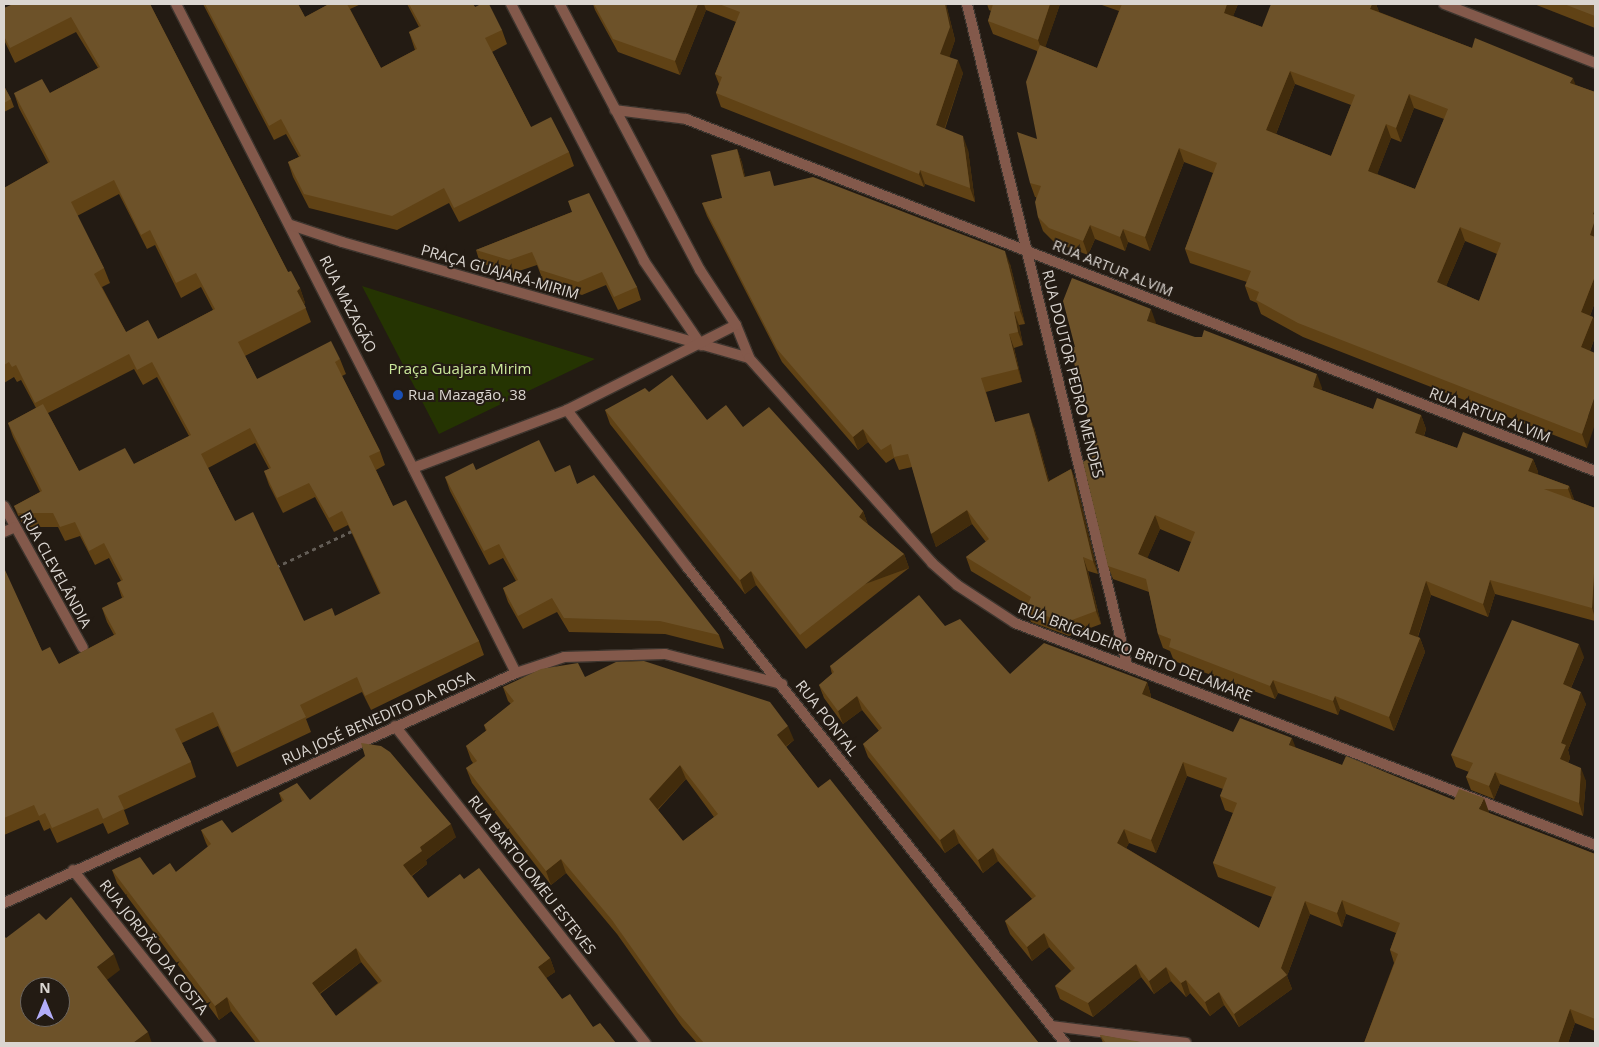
<!DOCTYPE html>
<meta charset="utf-8">
<style>
body{margin:0}
#map{position:relative;width:1599px;height:1047px;overflow:hidden;background:#231b13;font-family:"Open Sans",sans-serif}
div>[style]{position:absolute}
.green>*{inset:0;background:#253402}
.path>*{height:3px;margin-top:-1.5px;transform-origin:0;background:repeating-linear-gradient(90deg,#635d56 0 4px,transparent 0 8px)}
.roads{filter:drop-shadow(1px 0 #3d352e) drop-shadow(-1px 0 #3d352e) drop-shadow(0 1px #3d352e) drop-shadow(0 -1px #3d352e)}
.minor>*{height:10px;margin:-5px;padding:0 5px;transform-origin:5px;border-radius:5px;background:#83594b}
.tertiary>*{height:10px;margin:-5px;padding:0 5px;transform-origin:5px;border-radius:5px;background:#83594b}
.wall>*{inset:0;background:#604215}
.shaded-wall>*{inset:0;background:#422c0c;transform-origin:0 0}
.building>*{inset:0;background:#6d5229}
.dots>*{width:14px;height:14px;translate:-50% -50%;box-sizing:border-box;border:2px solid #231b13;border-radius:50%}
span{translate:-50% -50%;white-space:nowrap;text-align:center;line-height:1.15;-webkit-text-stroke:4px #231b13;paint-order:stroke}
.street-label{font-size:15px;color:#dbd6d1}
.park-label{font-size:15px;color:#cce99c}
.poi-label{font-size:15px;color:#dbd6d1}
.left{translate:0 -50%;text-align:left}
.frame{position:absolute;inset:0;border:5px solid #dbd6d1;pointer-events:none}
.north{position:absolute;left:20px;top:977px;width:50px;height:50px;box-sizing:border-box;background:#231b13;border:1px solid #6d665f;border-radius:50%;rotate:0deg;font-size:14px;font-weight:700;line-height:20px;text-align:center;color:#dbd6d1}
.north::after{content:'';display:block;margin:auto;width:18px;height:22px;background:#b2adf9;clip-path:polygon(50% 0,100% 100%,50% 72%,0 100%)}
</style>
<div id="map">
<div class="green">
<i style="clip-path:polygon(362px 286px,504px 331px,595px 359px,439px 434px)"></i>
</div>
<div class="path">
<i style="left:276px;top:567px;width:86px;rotate:-25.4deg"></i>
</div>
<div class="roads">
<div class="minor">
<i style="left:176px;top:4px;width:521px;rotate:62.94deg"></i>
<i style="left:967px;top:4px;width:680px;rotate:76.39deg"></i>
<i style="left:1444px;top:4px;width:162px;rotate:21.3deg"></i>
<i style="left:615px;top:110px;width:72px;rotate:7.2deg"></i>
<i style="left:686px;top:119px;width:975px;rotate:21.17deg"></i>
<i style="left:291px;top:225px;width:54px;rotate:18.4deg"></i>
<i style="left:342px;top:242px;width:423px;rotate:15.9deg"></i>
<i style="left:736px;top:325px;width:35px;rotate:68deg"></i>
<i style="left:749px;top:358px;width:275px;rotate:48.2deg"></i>
<i style="left:932px;top:563px;width:33px;rotate:41deg"></i>
<i style="left:957px;top:585px;width:69px;rotate:33.2deg"></i>
<i style="left:1015px;top:623px;width:621px;rotate:20.94deg"></i>
<i style="left:567px;top:410px;width:198px;rotate:52.6deg"></i>
<i style="left:687px;top:567px;width:608px;rotate:51.55deg"></i>
<i style="left:4px;top:506px;width:162px;rotate:60.9deg"></i>
<i style="left:4px;top:532px;width:12px;rotate:-24deg"></i>
<i style="left:516px;top:673px;width:51px;rotate:-18.4deg"></i>
<i style="left:564px;top:657px;width:101px;rotate:-1.7deg"></i>
<i style="left:665px;top:654px;width:121px;rotate:14.4deg"></i>
<i style="left:395px;top:726px;width:404px;rotate:51.7deg"></i>
<i style="left:73px;top:870px;width:221px;rotate:51.4deg"></i>
<i style="left:1052px;top:1026px;width:135px;rotate:7.2deg"></i>
</div>
<div class="tertiary">
<i style="left:511px;top:4px;width:289px;rotate:62.6deg"></i>
<i style="left:644px;top:261px;width:102px;rotate:55.8deg"></i>
<i style="left:4px;top:903px;width:561px;rotate:-24.19deg"></i>
<i style="left:516px;top:673px;width:229px;rotate:-116.7deg"></i>
<i style="left:413px;top:468px;width:165px;rotate:-20.6deg"></i>
<i style="left:567px;top:410px;width:189px;rotate:-26.7deg"></i>
<i style="left:736px;top:325px;width:66px;rotate:-123.2deg"></i>
<i style="left:700px;top:270px;width:301px;rotate:-117.8deg"></i>
</div>
</div>
<div class="wall">
<i style="clip-path:polygon(evenodd,150px 4px,288px 272px,300px 288px,305px 303px,304px 304px,311px 322px,245px 356px,257px 379px,340px 359px,346px 374px,342px 376px,380px 451px,385px 465px,376px 470px,393px 506px,479px 641px,484px 655px,371px 710px,362px 692px,306px 719px,311px 732px,237px 767px,218px 726px,182px 743px,191px 762px,196px 777px,124px 810px,129px 824px,108px 834px,103px 823px,57px 843px,50px 828px,44px 831px,39px 820px,4px 835px,4px 570px,42px 651px,59px 664px,114px 635px,107px 622px,102px 608px,122px 598px,117px 583px,121px 581px,109px 558px,95px 565px,80px 536px,65px 541px,58px 527px,24px 527px,20px 520px,14px 506px,40px 492px,13px 437px,8px 423px,36px 408px,21px 380px,17px 382px,14px 377px,4px 383px,4px 188px,48px 163px,19px 108px,14px 93px,50px 93px,98px 68px,76px 32px,15px 63px,4px 40px,4px 8px,150px 4px,119px 194px,147px 249px,155px 245px,181px 298px,201px 287px,213px 310px,158px 339px,126px 332px,102px 287px,110px 283px,104px 268px,77px 216px,119px 194px,150px 4px,134px 369px,143px 385px,157px 377px,189px 436px,134px 464px,79px 471px,48px 413px,134px 369px,150px 4px,255px 443px,269px 469px,264px 471px,269px 485px,283px 513px,315px 497px,334px 532px,348px 525px,380px 594px,335px 616px,304px 621px,235px 521px,208px 468px,255px 443px)"></i>
<i style="clip-path:polygon(203px 4px,298px 4px,305px 17px,329px 4px,361px 4px,350px 9px,381px 68px,415px 50px,409px 32px,419px 27px,407px 4px,473px 4px,475px 7px,502px 30px,507px 44px,492px 52px,531px 127px,569px 152px,574px 166px,459px 222px,449px 203px,397px 230px,309px 208px,293px 177px,288px 162px,299px 157px,286px 134px,274px 140px)"></i>
<i style="clip-path:polygon(593px 4px,946px 4px,955px 40px,949px 57px,963px 73px,945px 129px,968px 150px,975px 202px,925px 184px,924px 187px,721px 107px,716px 93px,719px 84px,715px 74px,736px 22px,706px 10px,680px 75px,618px 52px,595px 10px)"></i>
<i style="clip-path:polygon(evenodd,987px 4px,1060px 4px,1045px 47px,1097px 68px,1119px 11px,1099px 4px,1238px 4px,1233px 16px,1262px 27px,1376px 4px,1379px 12px,1472px 48px,1595px 92px,1595px 302px,1590px 316px,1593px 317px,1595px 324px,1595px 337px,1590px 351px,1587px 448px,1303px 337px,1261px 314px,1257px 303px,1250px 300px,1245px 286px,1247px 282px,1190px 263px,1185px 249px,1213px 173px,1184px 162px,1150px 251px,1128px 242px,1125px 251px,1095px 239px,1088px 255px,1054px 242px,1043px 231px,1038px 217px,1036px 197px,1035px 197px,1030px 183px,1037px 139px,1037px 51px,993px 34px,988px 21px,991px 11px,989px 10px,987px 4px,1295px 84px,1351px 105px,1331px 156px,1276px 134px,1295px 84px,987px 4px,1414px 108px,1444px 119px,1415px 189px,1377px 174px,1391px 138px,1401px 142px,1414px 108px,987px 4px,1465px 241px,1497px 254px,1479px 301px,1446px 286px,1465px 241px)"></i>
<i style="clip-path:polygon(1534px 4px,1595px 4px,1595px 28px)"></i>
<i style="clip-path:polygon(4px 86px,11px 99px,14px 107px,4px 112px)"></i>
<i style="clip-path:polygon(737px 149px,742px 163px,745px 177px,775px 186px,1010px 264px,1025px 324px,1019px 325px,1023px 345px,1014px 348px,1022px 382px,986px 392px,995px 422px,1034px 427px,1049px 481px,1071px 469px,1076px 482px,1098px 574px,1088px 571px,1101px 624px,1069px 636px,1031px 622px,1026px 608px,1028px 605px,971px 571px,966px 557px,986px 542px,972px 524px,936px 547px,912px 467px,899px 470px,894px 458px,886px 463px,868px 442px,858px 450px,782px 362px,707px 216px,702px 203px,722px 198px)"></i>
<i style="clip-path:polygon(572px 212px,637px 287px,641px 300px,618px 310px,606px 285px,582px 295px,544px 283px,537px 265px,513px 273px,480px 263px,476px 250px)"></i>
<i style="clip-path:polygon(evenodd,1156px 323px,1156px 324px,1322px 388px,1321px 390px,1373px 409px,1421px 415px,1426px 429px,1424px 436px,1457px 448px,1533px 459px,1538px 472px,1537px 474px,1569px 486px,1574px 500px,1595px 508px,1595px 621px,1495px 594px,1488px 617px,1431px 595px,1418px 637px,1420px 638px,1425px 652px,1394px 731px,1340px 709px,1338px 715px,1278px 693px,1275px 699px,1174px 661px,1170px 651px,1163px 648px,1158px 634px,1149px 592px,1113px 579px,1108px 566px,1096px 454px,1075px 347px,1156px 323px,1160px 529px,1191px 542px,1179px 572px,1147px 558px,1160px 529px)"></i>
<i style="clip-path:polygon(649px 392px,707px 420px,743px 427px,863px 511px,868px 525px,904px 554px,909px 568px,806px 649px,756px 585px,745px 594px,610px 424px,605px 410px)"></i>
<i style="clip-path:polygon(476px 470px,555px 472px,577px 484px,719px 635px,724px 649px,665px 634px,569px 632px,557px 612px,523px 629px,508px 602px,503px 588px,516px 581px,503px 558px,489px 565px,450px 491px,445px 477px)"></i>
<i style="clip-path:polygon(evenodd,945px 626px,1010px 674px,1147px 682px,1151px 696px,1151px 698px,1233px 732px,1296px 748px,1342px 765px,1454px 800px,1489px 812px,1488px 813px,1595px 854px,1595px 1031px,1575px 1023px,1568px 1043px,1364px 1043px,1394px 963px,1390px 950px,1396px 933px,1346px 914px,1342px 927px,1310px 914px,1287px 976px,1292px 989px,1239px 1027px,1224px 1005px,1210px 1016px,1190px 993px,1186px 997px,1171px 981px,1154px 994px,1141px 977px,1093px 1017px,1060px 999px,1055px 986px,1071px 971px,1049px 947px,1032px 961px,1010px 934px,1005px 921px,1032px 899px,998px 861px,983px 873px,959px 843px,945px 853px,868px 757px,863px 744px,879px 731px,862px 710px,843px 724px,824px 698px,819px 685px,832px 674px,830px 666px,945px 626px,1187px 776px,1223px 789px,1220px 796px,1225px 810px,1233px 813px,1213px 863px,1218px 877px,1272px 897px,1259px 928px,1126px 848px,1129px 843px,1156px 853px,1187px 776px)"></i>
<i style="clip-path:polygon(1584px 657px,1571px 688px,1586px 704px,1568px 750px,1570px 758px,1568px 763px,1586px 781px,1583px 816px,1500px 784px,1494px 799px,1471px 790px,1466px 777px,1469px 772px,1456px 767px,1451px 755px)"></i>
<i style="clip-path:polygon(evenodd,585px 677px,794px 740px,786px 747px,818px 788px,1039px 1043px,697px 1043px,682px 1026px,617px 934px,566px 873px,551px 885px,472px 783px,466px 768px,473px 763px,471px 760px,466px 746px,486px 731px,484px 725px,511px 704px,508px 701px,503px 687px,585px 677px,686px 779px,714px 817px,683px 841px,658px 810px,686px 779px)"></i>
<i style="clip-path:polygon(evenodd,279px 793px,310px 800px,456px 837px,426px 860px,427px 864px,412px 876px,428px 898px,464px 879px,550px 958px,555px 972px,546px 978px,562px 999px,593px 1027px,616px 1043px,256px 1043px,231px 1011px,219px 1020px,117px 883px,112px 870px,153px 875px,176px 872px,208px 847px,206px 843px,201px 830px,232px 833px,282px 802px,279px 793px,361px 962px,378px 983px,336px 1016px,320px 994px,361px 962px)"></i>
<i style="clip-path:polygon(1100px 1035px,1142px 1043px,1103px 1043px)"></i>
</div>
<div class="shaded-wall">
<i style="clip-path:polygon(698px 4px,704px 4px,706px 10px,680px 75px,675px 61px)"></i>
<i style="clip-path:polygon(945px 4px,946px 4px,955px 40px,946px 68px,940px 54px)"></i>
<i style="clip-path:polygon(1050px 4px,1060px 4px,1043px 54px,1038px 40px)"></i>
<i style="clip-path:polygon(1227px 4px,1238px 4px,1229px 26px,1224px 13px)"></i>
<i style="clip-path:polygon(1372px 4px,1376px 4px,1379px 12px,1370px 9px)"></i>
<i style="clip-path:polygon(958px 60px,963px 73px,941px 139px,936px 125px)"></i>
<i style="clip-path:polygon(1290px 71px,1295px 84px,1272px 144px,1266px 130px)"></i>
<i style="clip-path:polygon(1573px 78px,1578px 91px,1570px 83px)"></i>
<i style="clip-path:polygon(1409px 94px,1414px 108px,1401px 142px,1396px 128px)"></i>
<i style="clip-path:polygon(1386px 124px,1391px 138px,1373px 185px,1368px 171px)"></i>
<i style="clip-path:polygon(963px 136px,968px 150px,975px 202px,970px 188px)"></i>
<i style="clip-path:polygon(1179px 148px,1184px 162px,1150px 251px,1145px 237px)"></i>
<i style="clip-path:polygon(737px 149px,742px 163px,748px 190px,744px 177px)"></i>
<i style="clip-path:polygon(920px 170px,925px 184px,924px 187px,919px 174px)"></i>
<i style="clip-path:polygon(1595px 208px,1595px 247px,1590px 235px,1593px 214px)"></i>
<i style="clip-path:polygon(1090px 225px,1095px 239px,1088px 255px,1083px 241px)"></i>
<i style="clip-path:polygon(1460px 227px,1465px 241px,1442px 296px,1437px 282px)"></i>
<i style="clip-path:polygon(1123px 229px,1128px 242px,1125px 251px,1120px 237px)"></i>
<i style="clip-path:polygon(1005px 251px,1010px 264px,1025px 324px,1020px 311px)"></i>
<i style="clip-path:polygon(1595px 276px,1595px 302px,1586px 326px,1581px 312px)"></i>
<i style="clip-path:polygon(300px 288px,305px 303px,302px 305px,297px 291px)"></i>
<i style="clip-path:polygon(1151px 309px,1156px 323px,1152px 335px,1147px 321px)"></i>
<i style="clip-path:polygon(1014px 312px,1019px 325px,1023px 345px,1018px 332px)"></i>
<i style="clip-path:polygon(1593px 317px,1595px 324px,1595px 337px,1586px 361px,1581px 347px)"></i>
<i style="clip-path:polygon(1009px 334px,1014px 348px,1022px 382px,1018px 369px)"></i>
<i style="clip-path:polygon(1317px 374px,1322px 388px,1318px 401px,1313px 387px)"></i>
<i style="clip-path:polygon(1595px 396px,1595px 424px,1587px 448px,1582px 434px)"></i>
<i style="clip-path:polygon(1029px 413px,1034px 427px,1053px 495px,1048px 482px)"></i>
<i style="clip-path:polygon(1421px 415px,1426px 429px,1420px 446px,1415px 433px)"></i>
<i style="clip-path:polygon(863px 429px,868px 442px,858px 450px,853px 437px)"></i>
<i style="clip-path:polygon(1533px 459px,1538px 472px,1533px 485px,1528px 471px)"></i>
<i style="clip-path:polygon(1071px 469px,1076px 482px,1098px 574px,1093px 561px)"></i>
<i style="clip-path:polygon(1569px 486px,1574px 499px,1573px 502px,1568px 489px)"></i>
<i style="clip-path:polygon(967px 510px,972px 524px,936px 547px,931px 534px)"></i>
<i style="clip-path:polygon(863px 511px,868px 525px,859px 517px)"></i>
<i style="clip-path:polygon(1155px 515px,1160px 529px,1143px 568px,1138px 554px)"></i>
<i style="left:904px;top:554px;width:15px;height:132px;rotate:70deg"></i>
<i style="clip-path:polygon(1595px 556px,1595px 618px,1592px 608px)"></i>
<i style="clip-path:polygon(1083px 557px,1088px 571px,1101px 624px,1096px 611px)"></i>
<i style="clip-path:polygon(751px 571px,756px 585px,745px 594px,740px 580px)"></i>
<i style="clip-path:polygon(1490px 580px,1495px 594px,1488px 617px,1483px 604px)"></i>
<i style="clip-path:polygon(1426px 581px,1431px 595px,1414px 648px,1409px 634px)"></i>
<i style="clip-path:polygon(1420px 638px,1425px 652px,1394px 731px,1389px 717px)"></i>
<i style="clip-path:polygon(1579px 644px,1584px 657px,1567px 697px,1563px 684px)"></i>
<i style="clip-path:polygon(1273px 680px,1278px 693px,1275px 699px,1270px 686px)"></i>
<i style="clip-path:polygon(1147px 682px,1151px 696px,1147px 708px,1142px 694px)"></i>
<i style="clip-path:polygon(1581px 692px,1586px 704px,1568px 750px,1570px 758px,1564px 772px,1560px 759px,1561px 743px)"></i>
<i style="clip-path:polygon(857px 696px,862px 710px,843px 724px,838px 711px)"></i>
<i style="clip-path:polygon(1335px 696px,1340px 709px,1338px 715px,1333px 701px)"></i>
<i style="clip-path:polygon(788px 726px,794px 740px,782px 749px,777px 735px)"></i>
<i style="clip-path:polygon(1292px 738px,1297px 751px,1289px 745px)"></i>
<i style="clip-path:polygon(1183px 762px,1187px 776px,1156px 853px,1151px 840px)"></i>
<i style="clip-path:polygon(680px 765px,686px 779px,654px 813px,649px 799px)"></i>
<i style="clip-path:polygon(1581px 768px,1586px 781px,1583px 816px,1579px 803px)"></i>
<i style="clip-path:polygon(1495px 772px,1500px 784px,1494px 799px,1489px 786px)"></i>
<i style="clip-path:polygon(1484px 798px,1489px 812px,1484px 823px,1479px 809px)"></i>
<i style="clip-path:polygon(451px 824px,456px 837px,426px 860px,427px 864px,408px 878px,403px 865px,420px 847px)"></i>
<i style="clip-path:polygon(954px 829px,959px 843px,945px 853px,940px 840px)"></i>
<i style="clip-path:polygon(1124px 829px,1129px 843px,1122px 856px,1117px 843px)"></i>
<i style="clip-path:polygon(993px 848px,998px 861px,983px 873px,978px 860px)"></i>
<i style="clip-path:polygon(561px 859px,566px 873px,551px 885px,546px 871px)"></i>
<i style="clip-path:polygon(1342px 900px,1346px 914px,1342px 927px,1337px 913px)"></i>
<i style="clip-path:polygon(1305px 901px,1310px 914px,1287px 976px,1292px 989px,1239px 1027px,1234px 1014px,1281px 968px)"></i>
<i style="clip-path:polygon(1044px 933px,1049px 947px,1032px 961px,1027px 947px)"></i>
<i style="clip-path:polygon(356px 948px,361px 962px,316px 996px,312px 983px)"></i>
<i style="clip-path:polygon(114px 954px,120px 970px,103px 983px,97px 967px)"></i>
<i style="clip-path:polygon(550px 958px,555px 972px,543px 980px,538px 967px)"></i>
<i style="clip-path:polygon(1136px 964px,1141px 977px,1093px 1017px,1088px 1003px)"></i>
<i style="clip-path:polygon(1166px 967px,1171px 981px,1154px 994px,1149px 981px)"></i>
<i style="clip-path:polygon(1186px 980px,1190px 993px,1186px 997px,1181px 983px)"></i>
<i style="clip-path:polygon(1219px 992px,1224px 1005px,1210px 1016px,1205px 1002px)"></i>
<i style="clip-path:polygon(227px 997px,231px 1011px,219px 1020px,215px 1006px)"></i>
<i style="clip-path:polygon(1570px 1009px,1575px 1023px,1568px 1043px,1558px 1043px)"></i>
<i style="clip-path:polygon(148px 1032px,152px 1043px,133px 1043px)"></i>
</div>
<div class="building">
<i style="clip-path:polygon(evenodd,13px 4px,150px 4px,288px 272px,291px 271px,300px 288px,297px 291px,306px 308px,238px 342px,257px 379px,331px 341px,340px 359px,335px 362px,380px 451px,369px 456px,393px 506px,406px 500px,479px 641px,365px 696px,357px 677px,300px 705px,306px 717px,232px 753px,213px 712px,175px 729px,191px 762px,118px 796px,124px 809px,103px 819px,98px 808px,52px 828px,45px 813px,39px 816px,34px 805px,4px 818px,4px 570px,5px 570px,42px 651px,50px 647px,59px 664px,116px 634px,102px 608px,124px 597px,117px 583px,123px 580px,104px 543px,89px 551px,75px 522px,60px 527px,53px 513px,18px 513px,14px 506px,42px 491px,8px 423px,43px 404px,79px 471px,125px 448px,134px 464px,191px 435px,152px 362px,137px 370px,129px 354px,35px 403px,16px 365px,12px 367px,9px 362px,4px 365px,4px 188px,50px 162px,14px 93px,42px 79px,50px 93px,100px 67px,71px 17px,10px 48px,4px 36px,4px 8px,13px 4px,114px 180px,141px 235px,150px 230px,176px 283px,196px 273px,215px 309px,158px 339px,148px 320px,126px 332px,94px 274px,104px 268px,71px 202px,114px 180px,13px 4px,250px 428px,271px 468px,264px 471px,277px 498px,309px 483px,329px 518px,342px 511px,381px 593px,335px 616px,332px 608px,304px 621px,253px 512px,235px 521px,201px 454px,250px 428px)"></i>
<i style="clip-path:polygon(205px 4px,298px 4px,305px 17px,329px 4px,347px 4px,381px 68px,417px 49px,409px 32px,421px 26px,409px 4px,473px 4px,475px 7px,481px 4px,489px 4px,502px 30px,485px 38px,531px 127px,551px 117px,569px 152px,454px 208px,444px 188px,392px 216px,304px 194px,288px 162px,301px 156px,281px 119px,269px 126px)"></i>
<i style="clip-path:polygon(594px 4px,698px 4px,675px 61px,613px 39px)"></i>
<i style="clip-path:polygon(719px 4px,945px 4px,950px 27px,940px 54px,958px 60px,936px 125px,963px 136px,970px 188px,920px 170px,919px 174px,716px 93px,722px 77px,715px 74px,740px 12px)"></i>
<i style="clip-path:polygon(993px 4px,1050px 4px,1038px 40px,988px 21px)"></i>
<i style="clip-path:polygon(evenodd,1122px 4px,1227px 4px,1224px 13px,1262px 27px,1271px 4px,1372px 4px,1370px 9px,1472px 48px,1475px 38px,1573px 78px,1570px 83px,1595px 92px,1595px 208px,1593px 214px,1595px 215px,1595px 220px,1590px 235px,1595px 237px,1595px 276px,1581px 312px,1593px 317px,1581px 347px,1595px 353px,1595px 396px,1582px 434px,1298px 323px,1256px 300px,1259px 292px,1245px 286px,1251px 271px,1185px 249px,1217px 163px,1179px 148px,1145px 237px,1123px 229px,1120px 237px,1090px 225px,1083px 241px,1049px 228px,1038px 217px,1035px 202px,1041px 186px,1030px 183px,1017px 132px,1037px 139px,1026px 82px,1040px 45px,1097px 68px,1122px 4px,1290px 71px,1355px 95px,1331px 156px,1266px 130px,1290px 71px,1122px 4px,1409px 94px,1448px 109px,1415px 189px,1368px 171px,1386px 124px,1396px 128px,1409px 94px,1122px 4px,1460px 227px,1501px 243px,1479px 301px,1437px 282px,1460px 227px)"></i>
<i style="clip-path:polygon(1564px 4px,1595px 4px,1595px 16px)"></i>
<i style="clip-path:polygon(4px 86px,11px 99px,4px 103px)"></i>
<i style="clip-path:polygon(737px 149px,744px 177px,770px 171px,774px 186px,813px 177px,1005px 251px,1020px 311px,1014px 312px,1018px 332px,1009px 334px,1018px 369px,981px 378px,995px 422px,1029px 413px,1048px 482px,1071px 469px,1093px 561px,1083px 557px,1096px 611px,1064px 623px,1026px 608px,1031px 597px,966px 557px,989px 539px,967px 510px,931px 534px,908px 454px,894px 457px,891px 444px,881px 450px,863px 429px,853px 437px,777px 349px,702px 203px,722px 198px,711px 155px)"></i>
<i style="clip-path:polygon(589px 193px,637px 287px,614px 297px,602px 272px,578px 282px,540px 270px,532px 252px,509px 260px,476px 250px,572px 212px,568px 201px)"></i>
<i style="clip-path:polygon(evenodd,1072px 278px,1151px 309px,1147px 321px,1195px 337px,1202px 337px,1204px 330px,1317px 374px,1313px 387px,1373px 409px,1377px 398px,1421px 415px,1415px 433px,1457px 448px,1463px 432px,1533px 459px,1528px 471px,1569px 486px,1568px 489px,1544px 489px,1595px 508px,1595px 556px,1592px 608px,1490px 580px,1483px 604px,1426px 581px,1409px 634px,1420px 638px,1389px 717px,1335px 696px,1333px 701px,1273px 680px,1270px 686px,1169px 647px,1171px 639px,1158px 634px,1146px 579px,1108px 566px,1083px 462px,1096px 454px,1070px 346px,1075px 347px,1063px 301px,1072px 278px,1155px 515px,1195px 532px,1179px 572px,1138px 554px,1155px 515px)"></i>
<i style="clip-path:polygon(672px 375px,707px 420px,726px 405px,743px 427px,769px 407px,863px 511px,859px 517px,904px 554px,800px 635px,751px 571px,740px 580px,605px 410px,645px 388px,649px 392px)"></i>
<i style="clip-path:polygon(539px 440px,555px 472px,570px 465px,577px 484px,594px 475px,719px 635px,660px 621px,564px 618px,552px 598px,518px 616px,503px 588px,518px 580px,499px 544px,484px 551px,445px 477px,473px 463px,476px 470px)"></i>
<i style="clip-path:polygon(evenodd,919px 595px,945px 626px,960px 619px,1010px 674px,1044px 643px,1147px 682px,1142px 694px,1233px 732px,1240px 718px,1292px 738px,1289px 745px,1342px 765px,1346px 756px,1454px 800px,1459px 789px,1484px 798px,1479px 809px,1595px 854px,1595px 1019px,1570px 1009px,1558px 1043px,1364px 1043px,1398px 954px,1390px 950px,1400px 923px,1342px 900px,1337px 913px,1305px 901px,1281px 968px,1287px 975px,1234px 1014px,1219px 992px,1205px 1002px,1186px 980px,1181px 983px,1166px 967px,1149px 981px,1136px 964px,1088px 1003px,1055px 986px,1075px 968px,1044px 933px,1027px 947px,1005px 921px,1036px 896px,993px 848px,978px 860px,954px 829px,940px 840px,863px 744px,882px 728px,857px 696px,838px 711px,819px 685px,834px 672px,830px 666px,919px 595px,1183px 762px,1227px 778px,1220px 796px,1237px 803px,1213px 863px,1276px 887px,1259px 928px,1117px 843px,1124px 829px,1151px 840px,1183px 762px)"></i>
<i style="clip-path:polygon(1512px 620px,1579px 644px,1563px 684px,1581px 692px,1561px 743px,1566px 745px,1560px 759px,1581px 768px,1579px 803px,1495px 772px,1489px 786px,1466px 777px,1473px 763px,1451px 755px)"></i>
<i style="clip-path:polygon(evenodd,644px 661px,770px 702px,788px 726px,777px 735px,818px 788px,830px 779px,1038px 1042px,1037px 1043px,704px 1043px,677px 1012px,612px 920px,561px 859px,546px 871px,466px 768px,477px 761px,466px 746px,487px 730px,484px 725px,514px 701px,503px 687px,541px 669px,578px 663px,585px 677px,616px 662px,644px 661px,680px 765px,718px 814px,683px 841px,649px 799px,680px 765px)"></i>
<i style="clip-path:polygon(evenodd,361px 743px,381px 746px,390px 752px,451px 824px,420px 847px,422px 851px,403px 865px,428px 898px,460px 874px,464px 879px,479px 868px,550px 958px,538px 967px,562px 999px,570px 994px,593px 1027px,600px 1023px,616px 1043px,261px 1043px,227px 997px,215px 1006px,112px 870px,140px 857px,153px 875px,170px 863px,176px 872px,211px 844px,201px 830px,222px 820px,232px 833px,284px 800px,279px 793px,297px 783px,310px 800px,365px 756px,361px 743px,356px 948px,382px 981px,336px 1016px,312px 983px,356px 948px)"></i>
<i style="clip-path:polygon(evenodd,71px 897px,114px 954px,97px 967px,148px 1032px,133px 1043px,4px 1043px,4px 936px,6px 938px,39px 913px,46px 920px,71px 897px,30px 987px,60px 987px,60px 1017px,30px 1017px,30px 987px)"></i>
<i style="clip-path:polygon(1100px 1035px,1141px 1042px,1142px 1043px,1106px 1043px)"></i>
</div>
<div class="dots">
<i style="left:398px;top:395px;background:#1a4fb4"></i>
</div>
<div class="street-label">
<span style="left:1113px;top:268px;rotate:22deg">RUA ARTUR ALVIM</span>
<span style="left:500px;top:272px;rotate:16deg">PRAÇA GUAJARÁ-MIRIM</span>
<span style="left:348px;top:304px;rotate:63deg">RUA MAZAGÃO</span>
<span style="left:1073px;top:374px;rotate:76deg">RUA DOUTOR PEDRO MENDES</span>
<span style="left:1490px;top:415px;rotate:21deg">RUA ARTUR ALVIM</span>
<span style="left:56px;top:570px;rotate:61deg">RUA CLEVELÂNDIA</span>
<span style="left:1135px;top:652px;rotate:21deg">RUA BRIGADEIRO BRITO DELAMARE</span>
<span style="left:378px;top:718px;rotate:-24deg">RUA JOSÉ BENEDITO DA ROSA</span>
<span style="left:827px;top:718px;rotate:52deg">RUA PONTAL</span>
<span style="left:532px;top:875px;rotate:52deg">RUA BARTOLOMEU ESTEVES</span>
<span style="left:154px;top:947px;rotate:52deg">RUA JORDÃO DA COSTA</span>
</div>
<div class="park-label">
<span style="left:460px;top:369px">Praça Guajara Mirim</span>
</div>
<div class="poi-label">
<span class="left" style="left:408px;top:395px">Rua Mazagão, 38</span>
</div>
<div class="frame"></div>
<div class="north">N</div>
</div>
